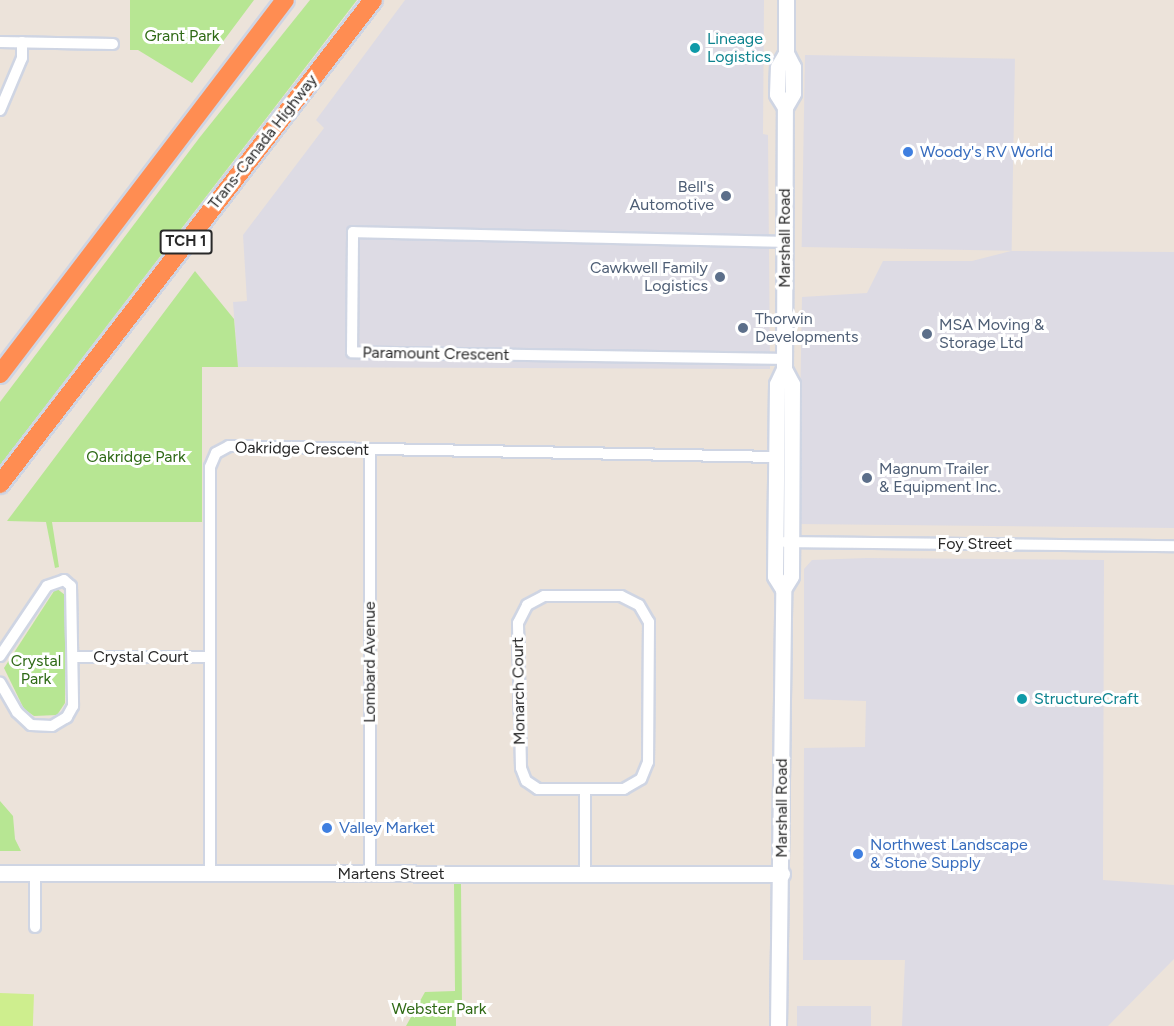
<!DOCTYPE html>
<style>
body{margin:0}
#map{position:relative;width:1174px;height:1026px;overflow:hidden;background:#ece3da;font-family:Figtree,sans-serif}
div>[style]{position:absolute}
.industrial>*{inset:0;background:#dddbe4;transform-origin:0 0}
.green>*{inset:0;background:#b7e693}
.pitch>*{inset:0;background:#ceee8e;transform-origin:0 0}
.roads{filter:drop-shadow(2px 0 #cfd5e3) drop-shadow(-2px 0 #cfd5e3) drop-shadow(0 2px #cfd5e3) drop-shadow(0 -2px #cfd5e3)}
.street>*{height:10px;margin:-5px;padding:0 5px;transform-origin:5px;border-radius:5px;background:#fff}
.secondary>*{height:15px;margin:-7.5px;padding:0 7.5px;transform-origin:7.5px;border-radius:7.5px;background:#fff}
.highway>*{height:18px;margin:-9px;padding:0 9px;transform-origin:9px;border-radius:9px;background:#ff8d52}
.dots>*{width:16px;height:16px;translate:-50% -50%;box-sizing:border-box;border:3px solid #fff;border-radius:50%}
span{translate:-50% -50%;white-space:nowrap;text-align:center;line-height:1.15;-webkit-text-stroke:6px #fff;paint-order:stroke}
.shield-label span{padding:2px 4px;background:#fff;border:2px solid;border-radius:4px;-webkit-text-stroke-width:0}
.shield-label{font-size:15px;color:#292929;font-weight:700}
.park-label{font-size:16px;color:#2f6a16}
.culture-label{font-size:16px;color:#0d838f}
.left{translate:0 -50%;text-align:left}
.street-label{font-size:16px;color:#292929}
.shop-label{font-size:16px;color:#366cbe}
.service-label{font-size:16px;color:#4e5e75}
.right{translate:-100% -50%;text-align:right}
</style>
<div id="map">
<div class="industrial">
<i style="clip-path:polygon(405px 0,764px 0,763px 134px,768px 135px,770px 369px,238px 367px,233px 302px,247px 301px,243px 235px,324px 128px,316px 120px)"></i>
<i style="left:805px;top:55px;width:210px;height:192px;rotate:1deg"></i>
<i style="clip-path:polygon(1011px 251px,1174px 252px,1174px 528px,798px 524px,802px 297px,867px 293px,883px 261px,972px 261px)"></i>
<i style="clip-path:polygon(867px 558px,1104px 560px,1103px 880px,1174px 885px,1174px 959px,1108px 1026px,902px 1026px,905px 960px,803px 960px,804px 748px,865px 747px,866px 701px,804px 699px,804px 569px,812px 560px)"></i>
<i style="left:797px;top:1006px;width:74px;height:20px"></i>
</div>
<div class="green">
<i style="clip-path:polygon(130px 0,254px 0,192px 83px,138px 50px,130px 50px)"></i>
<i style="clip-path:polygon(310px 0,357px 0,0 465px,0 402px,200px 137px)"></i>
<i style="clip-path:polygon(195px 271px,234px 319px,238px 367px,202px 367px,202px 522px,52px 522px,59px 567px,55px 568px,46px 522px,7px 521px)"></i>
<i style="clip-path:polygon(56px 588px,65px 595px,65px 703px,57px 715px,34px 716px,24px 709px,4px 668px)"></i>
<i style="clip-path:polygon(0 801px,13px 816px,15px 839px,21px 851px,0 851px)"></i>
<i style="clip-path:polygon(454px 883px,461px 884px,462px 1006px,456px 1006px,456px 1026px,406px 1026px,425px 992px,455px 991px)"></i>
</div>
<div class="pitch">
<i style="left:0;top:993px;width:34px;height:33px;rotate:2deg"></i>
</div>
<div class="roads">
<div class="street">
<i style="left:0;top:42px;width:113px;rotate:1deg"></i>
<i style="left:0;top:110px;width:56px;rotate:-67.1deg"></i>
<i style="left:22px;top:58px;width:16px;rotate:-90deg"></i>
<i style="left:784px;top:359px;width:432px;rotate:-179.1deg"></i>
<i style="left:352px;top:352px;width:120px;rotate:-89.5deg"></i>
<i style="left:353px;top:232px;width:431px;rotate:1.3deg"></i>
<i style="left:370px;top:450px;width:424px;rotate:90deg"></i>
<i style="left:785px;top:542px;width:389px;rotate:0.6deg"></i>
<i style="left:544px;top:596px;width:77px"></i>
<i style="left:621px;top:596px;width:20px;rotate:27deg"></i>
<i style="left:639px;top:605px;width:20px;rotate:60deg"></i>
<i style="left:649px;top:622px;width:140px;rotate:90.4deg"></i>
<i style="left:648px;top:762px;width:18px;rotate:112deg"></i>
<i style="left:641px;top:779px;width:20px;rotate:150deg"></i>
<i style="left:624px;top:789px;width:86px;rotate:180deg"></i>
<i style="left:538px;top:789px;width:14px;rotate:-146deg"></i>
<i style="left:526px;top:781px;width:14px;rotate:-111deg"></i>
<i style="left:521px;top:768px;width:145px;rotate:-91.2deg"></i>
<i style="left:518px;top:623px;width:20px;rotate:-63deg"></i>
<i style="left:527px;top:605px;width:19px;rotate:-28deg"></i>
<i style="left:0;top:656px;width:84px;rotate:-56.1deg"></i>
<i style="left:47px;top:586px;width:18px;rotate:-19deg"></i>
<i style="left:64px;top:580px;width:9px;rotate:41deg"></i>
<i style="left:71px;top:586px;width:120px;rotate:89deg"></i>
<i style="left:73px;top:706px;width:13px;rotate:119deg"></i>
<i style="left:67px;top:717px;width:17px;rotate:149deg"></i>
<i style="left:52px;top:726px;width:21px;rotate:-177deg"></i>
<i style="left:31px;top:725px;width:19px;rotate:-137deg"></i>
<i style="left:17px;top:712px;width:34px;rotate:-120deg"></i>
<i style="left:73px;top:657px;width:137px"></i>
<i style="left:35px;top:873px;width:54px;rotate:90deg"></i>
<i style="left:210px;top:874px;width:407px;rotate:-90deg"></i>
<i style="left:210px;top:467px;width:15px;rotate:-67deg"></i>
<i style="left:216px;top:453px;width:15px;rotate:-28deg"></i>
<i style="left:229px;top:446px;width:547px;rotate:1.15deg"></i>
<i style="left:585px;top:875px;width:86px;rotate:-90deg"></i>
</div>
<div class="secondary">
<i style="left:785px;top:107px;width:15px;rotate:-122deg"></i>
<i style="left:777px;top:94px;width:27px;rotate:-88deg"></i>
<i style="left:778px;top:67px;width:16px;rotate:-60deg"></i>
<i style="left:783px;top:589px;width:15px;rotate:-58deg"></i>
<i style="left:791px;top:576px;width:192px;rotate:-89.7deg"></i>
<i style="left:792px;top:384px;width:17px;rotate:-118deg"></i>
<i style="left:0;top:873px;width:782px;rotate:0.07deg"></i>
<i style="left:778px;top:1026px;width:437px;rotate:-89.3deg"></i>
<i style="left:783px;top:589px;width:15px;rotate:-122deg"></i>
<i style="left:775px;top:576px;width:192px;rotate:-89.4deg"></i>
<i style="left:777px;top:384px;width:17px;rotate:-65deg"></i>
<i style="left:784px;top:369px;width:262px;rotate:-89.8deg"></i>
<i style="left:785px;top:107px;width:16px;rotate:-60deg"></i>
<i style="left:793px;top:93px;width:26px;rotate:-90deg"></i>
<i style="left:793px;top:67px;width:16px;rotate:-117deg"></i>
<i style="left:786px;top:53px;width:53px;rotate:-90deg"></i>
</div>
<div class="highway">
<i style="left:0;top:374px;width:470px;rotate:-52.7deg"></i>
<i style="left:0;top:484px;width:611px;rotate:-52.38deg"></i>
</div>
</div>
<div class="dots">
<i style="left:695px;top:48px;background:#0f9aa8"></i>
<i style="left:908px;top:152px;background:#3f7fe0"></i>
<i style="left:726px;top:196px;background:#5c6f8a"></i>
<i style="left:720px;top:277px;background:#5c6f8a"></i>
<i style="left:743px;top:328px;background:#5c6f8a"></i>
<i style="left:927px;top:334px;background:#5c6f8a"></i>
<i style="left:867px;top:478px;background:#5c6f8a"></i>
<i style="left:1022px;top:699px;background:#0f9aa8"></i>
<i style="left:327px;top:828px;background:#3f7fe0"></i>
<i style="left:858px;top:854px;background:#3f7fe0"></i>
</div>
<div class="shield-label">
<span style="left:186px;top:242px">TCH 1</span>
</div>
<div class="park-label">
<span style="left:182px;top:36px">Grant Park</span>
<span style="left:136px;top:457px">Oakridge Park</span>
<span style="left:36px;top:670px">Crystal<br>Park</span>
<span style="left:439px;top:1009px">Webster Park</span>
</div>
<div class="culture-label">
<span class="left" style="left:707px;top:48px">Lineage<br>Logistics</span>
<span class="left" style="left:1034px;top:699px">StructureCraft</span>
</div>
<div class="street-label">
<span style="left:263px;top:142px;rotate:-52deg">Trans-Canada Highway</span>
<span style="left:785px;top:238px;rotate:-90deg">Marshall Road</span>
<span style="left:436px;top:354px;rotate:1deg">Paramount Crescent</span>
<span style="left:302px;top:449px;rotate:1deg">Oakridge Crescent</span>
<span style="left:975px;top:544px">Foy Street</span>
<span style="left:141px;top:657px">Crystal Court</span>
<span style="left:370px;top:662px;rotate:-90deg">Lombard Avenue</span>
<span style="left:519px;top:691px;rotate:-91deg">Monarch Court</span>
<span style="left:782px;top:808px;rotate:-90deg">Marshall Road</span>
<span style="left:391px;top:874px">Martens Street</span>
</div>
<div class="shop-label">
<span class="left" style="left:920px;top:152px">Woody's RV World</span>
<span class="left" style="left:339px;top:828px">Valley Market</span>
<span class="left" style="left:870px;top:854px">Northwest Landscape<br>&amp; Stone Supply</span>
</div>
<div class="service-label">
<span class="right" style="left:714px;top:196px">Bell's<br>Automotive</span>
<span class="right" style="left:708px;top:277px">Cawkwell Family<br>Logistics</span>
<span class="left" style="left:755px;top:328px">Thorwin<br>Developments</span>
<span class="left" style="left:939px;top:334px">MSA Moving &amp;<br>Storage Ltd</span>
<span class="left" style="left:879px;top:478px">Magnum Trailer<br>&amp; Equipment Inc.</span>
</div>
</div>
